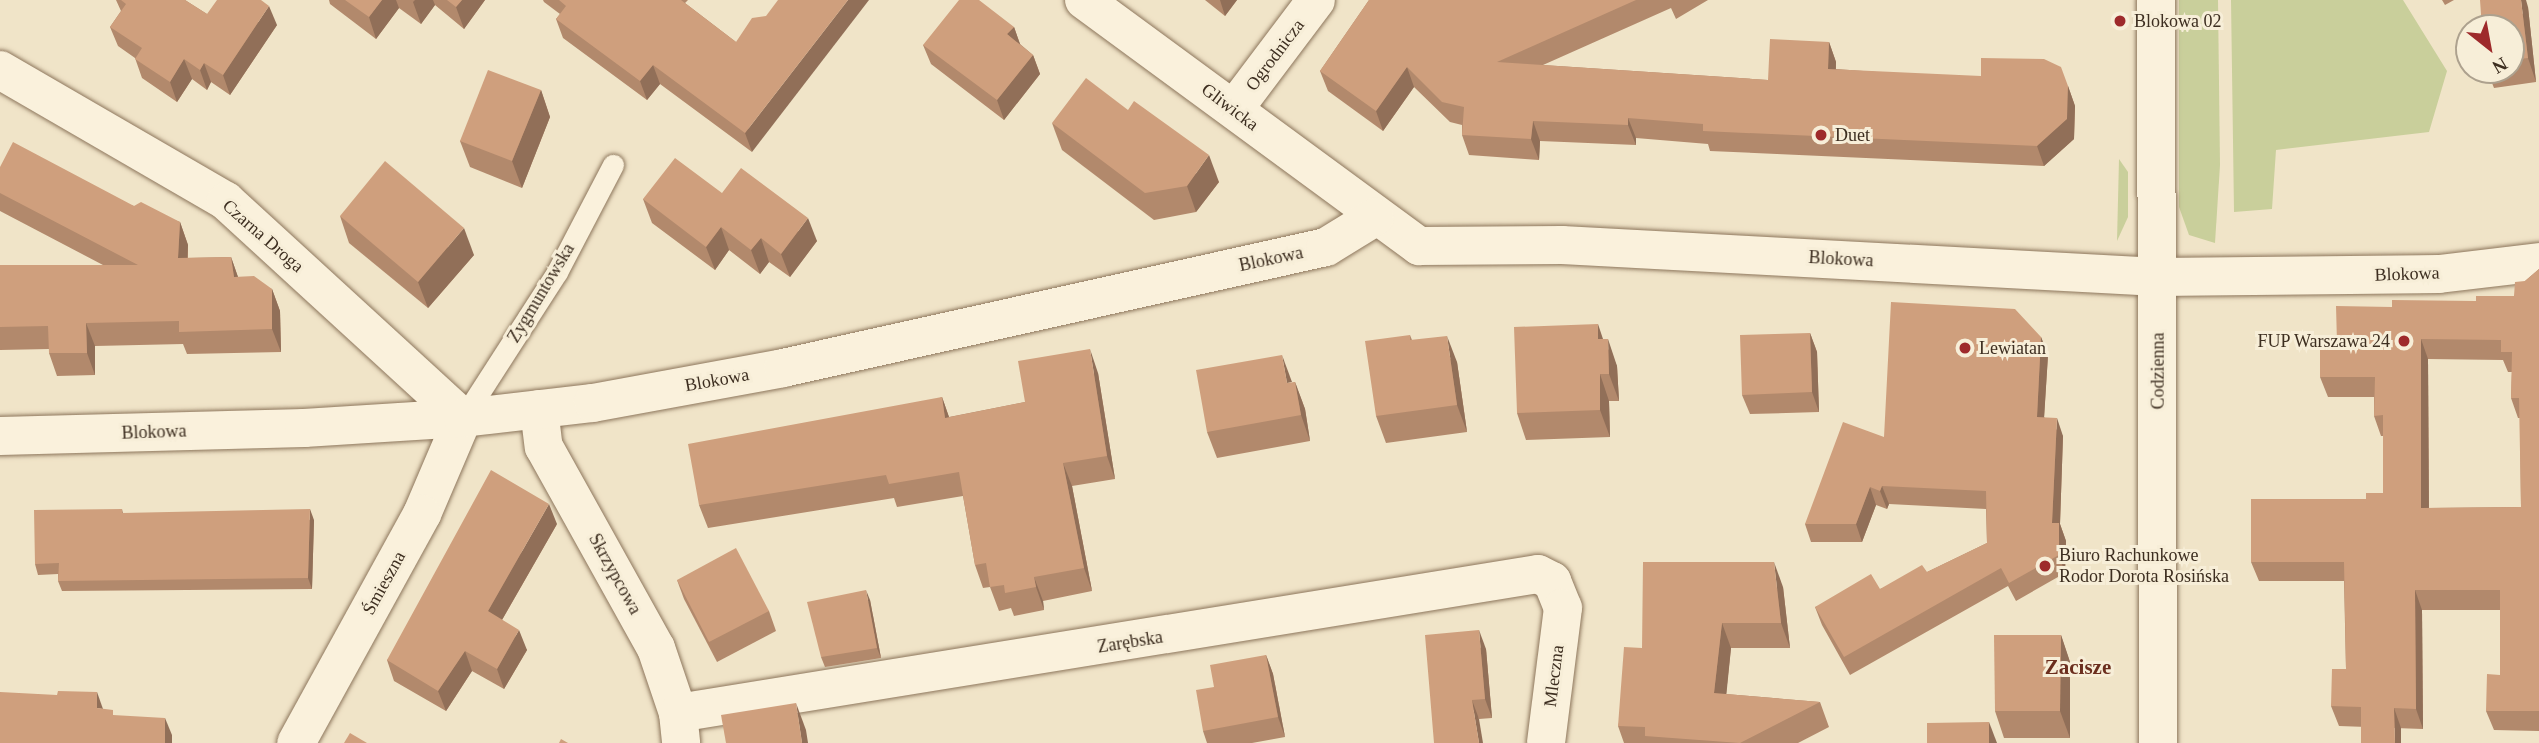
<!DOCTYPE html>
<meta charset="utf-8">
<style>
body{margin:0}
#map{position:relative;width:2539px;height:743px;overflow:hidden;background:#f0e4c8;font-family:Georgia,serif}
div>[style]{position:absolute}
.green>*{inset:0;background:#c9cf9b}
.roads{filter:drop-shadow(0 0 2px #8d765c) drop-shadow(0 0 2px #8d765c)}
.service>*{height:21px;margin:-10.5px;padding:0 10.5px;transform-origin:10.5px;border-radius:10.5px;background:#faf1dc}
.minor>*{height:38px;margin:-19px;padding:0 19px;transform-origin:19px;border-radius:19px;background:#faf1dc}
.wall>*{inset:0;background:#b2896c}
.shaded-wall>*{inset:0;background:#916f58}
.building>*{inset:0;background:#cf9f7d}
.dots>*{width:19px;height:19px;translate:-50% -50%;box-sizing:border-box;border:4px solid #f7eed8;border-radius:50%}
span{translate:-50% -50%;white-space:nowrap;text-align:center;line-height:1.15;-webkit-text-stroke:6px #f7eed8;paint-order:stroke}
.poi-label{font-size:18px;color:#3d2e20}
.left{translate:0 -50%;text-align:left}
.right{translate:-100% -50%;text-align:right}
.street-label{font-size:18px;color:#3d2e20}
.quarter-label{font-size:21px;color:#6b2e1e;font-weight:700}
.north{position:absolute;left:2455px;top:14px;width:70px;height:70px;box-sizing:border-box;background:#f7eed8;border:2px solid #ada18e;border-radius:50%;rotate:149deg;font-size:19px;font-weight:700;line-height:28px;text-align:center;color:#3d2e20}
.north::after{content:'';display:block;margin:auto;width:24px;height:32px;background:#9e2a2b;clip-path:polygon(50% 0,100% 100%,50% 72%,0 100%)}
</style>
<div id="map">
<div class="green">
<div style="clip-path:polygon(2179px 0,2218px 0,2220px 165px,2215px 243px,2189px 235px,2179px 207px)"></div>
<div style="clip-path:polygon(2231px 0,2403px 0,2447px 71px,2429px 132px,2276px 150px,2272px 209px,2234px 212px)"></div>
<div style="clip-path:polygon(2119px 159px,2128px 172px,2128px 217px,2117px 241px)"></div>
</div>
<div class="roads">
<div class="service">
<div style="left:463px;top:418px;width:174px;rotate:-57.2deg"></div>
<div style="left:557px;top:272px;width:121px;rotate:-62.4deg"></div>
</div>
<div class="minor">
<div style="left:1084px;top:0;width:416px;rotate:36.3deg"></div>
<div style="left:1419px;top:246px;width:143px;rotate:-0.4deg"></div>
<div style="left:1562px;top:245px;width:597px;rotate:3.07deg"></div>
<div style="left:2158px;top:277px;width:281px;rotate:-0.6deg"></div>
<div style="left:2439px;top:274px;width:101px;rotate:-6.8deg"></div>
<div style="left:2156px;top:0;width:743px;rotate:89.85deg"></div>
<div style="left:0;top:70px;width:261px;rotate:30.1deg"></div>
<div style="left:226px;top:201px;width:321px;rotate:42.5deg"></div>
<div style="left:463px;top:418px;width:104px;rotate:113.1deg"></div>
<div style="left:422px;top:514px;width:261px;rotate:118.8deg"></div>
<div style="left:1234px;top:109px;width:136px;rotate:-53deg"></div>
<div style="left:539px;top:409px;width:38px;rotate:83deg"></div>
<div style="left:544px;top:447px;width:230px;rotate:60.9deg"></div>
<div style="left:656px;top:648px;width:69px;rotate:71.3deg"></div>
<div style="left:678px;top:713px;width:30px;rotate:84deg"></div>
<div style="left:0;top:436px;width:304px;rotate:-1.5deg"></div>
<div style="left:304px;top:428px;width:159px;rotate:-3.6deg"></div>
<div style="left:463px;top:418px;width:131px;rotate:-6.6deg"></div>
<div style="left:593px;top:403px;width:193px;rotate:-10.4deg"></div>
<div style="left:783px;top:368px;width:556px;rotate:-12.56deg"></div>
<div style="left:1326px;top:247px;width:57px;rotate:-31.5deg"></div>
<div style="left:678px;top:713px;width:871px;rotate:-9.18deg"></div>
<div style="left:1538px;top:574px;width:16px;rotate:27deg"></div>
<div style="left:1552px;top:581px;width:29px;rotate:68deg"></div>
<div style="left:1563px;top:608px;width:136px;rotate:97.2deg"></div>
</div>
</div>
<div class="wall">
<div style="clip-path:polygon(116px 0,185px 0,207px 14px,277px 25px,230px 95px,211px 82px,207px 90px,192px 79px,177px 102px,142px 78px,135px 58px,118px 46px,110px 27px,121px 11px)"></div>
<div style="clip-path:polygon(329px 0,485px 0,464px 29px,435px 5px,421px 24px,399px 8px,376px 39px,330px 4px)"></div>
<div style="clip-path:polygon(543px 0,688px 0,685px 3px,736px 42px,752px 152px,660px 84px,647px 100px,563px 38px,556px 19px,560px 14px,544px 2px)"></div>
<div style="clip-path:polygon(1205px 0,1237px 0,1225px 16px)"></div>
<div style="clip-path:polygon(1369px 0,1708px 0,1676px 19px,1671px 8px,1543px 65px,1768px 80px,1829px 42px,1836px 62px,1836px 69px,2068px 86px,2075px 106px,2074px 139px,2044px 166px,1710px 151px,1708px 144px,1636px 138px,1636px 145px,1540px 141px,1539px 160px,1469px 155px,1462px 135px,1462px 125px,1450px 122px,1414px 87px,1383px 131px,1328px 91px,1320px 71px)"></div>
<div style="clip-path:polygon(2442px 0,2454px 0,2445px 5px)"></div>
<div style="clip-path:polygon(2528px 7px,2536px 82px,2494px 88px,2487px 70px,2511px 70px,2511px 28px)"></div>
<div style="clip-path:polygon(1014px 27px,1020px 44px,1033px 55px,1040px 74px,1004px 120px,931px 64px,923px 45px)"></div>
<div style="clip-path:polygon(541px 90px,550px 117px,522px 188px,470px 167px,460px 141px)"></div>
<div style="clip-path:polygon(1052px 123px,1219px 182px,1196px 212px,1154px 220px,1062px 150px)"></div>
<div style="clip-path:polygon(0 167px,134px 206px,180px 222px,188px 245px,188px 258px,231px 257px,238px 277px,272px 289px,280px 311px,281px 352px,187px 354px,183px 344px,95px 346px,95px 375px,57px 376px,49px 353px,49px 349px,0 350px,0 265px,103px 265px,0 211px)"></div>
<div style="clip-path:polygon(722px 193px,817px 241px,790px 277px,769px 262px,760px 274px,729px 250px,715px 270px,652px 223px,643px 199px)"></div>
<div style="clip-path:polygon(340px 216px,474px 255px,428px 308px,349px 243px)"></div>
<div style="clip-path:polygon(evenodd,2539px 269px,2539px 731px,2494px 730px,2486px 711px,2500px 675px,2500px 610px,2422px 610px,2423px 729px,2339px 726px,2331px 706px,2346px 669px,2344px 581px,2259px 581px,2251px 562px,2366px 499px,2383px 493px,2383px 436px,2381px 436px,2374px 416px,2374px 397px,2328px 397px,2320px 377px,2337px 343px,2392px 307px,2476px 301px,2514px 296px,2525px 281px,2539px 269px,2428px 359px,2503px 360px,2508px 372px,2512px 372px,2511px 398px,2518px 418px,2520px 418px,2521px 507px,2429px 508px,2428px 359px)"></div>
<div style="clip-path:polygon(1810px 333px,1817px 352px,1819px 412px,1750px 414px,1742px 395px)"></div>
<div style="clip-path:polygon(1410px 335px,1412px 340px,1457px 362px,1467px 432px,1386px 443px,1376px 416px)"></div>
<div style="clip-path:polygon(2041px 337px,2048px 355px,2044px 417px,2063px 436px,2060px 524px,2066px 541px,2065px 573px,2016px 601px,2008px 586px,1850px 675px,1822px 625px,1815px 607px,1880px 589px,1927px 572px,1987px 543px,1986px 509px,1889px 504px,1887px 509px,1876px 505px,1862px 542px,1811px 542px,1805px 524px,1884px 437px)"></div>
<div style="clip-path:polygon(1603px 339px,1617px 366px,1619px 401px,1609px 401px,1610px 437px,1526px 440px,1517px 413px)"></div>
<div style="clip-path:polygon(1098px 373px,1115px 479px,1072px 486px,1092px 591px,1043px 601px,1044px 610px,1014px 616px,1011px 608px,999px 611px,990px 587px,983px 588px,975px 565px,963px 496px,897px 507px,894px 498px,708px 528px,699px 505px,942px 397px,949px 417px,1025px 402px)"></div>
<div style="clip-path:polygon(1295px 382px,1305px 409px,1310px 441px,1217px 458px,1207px 432px,1292px 383px)"></div>
<div style="clip-path:polygon(122px 509px,123px 513px,314px 520px,312px 589px,62px 591px,58px 581px,58px 574px,38px 575px,35px 564px)"></div>
<div style="clip-path:polygon(557px 524px,502px 620px,527px 650px,504px 689px,472px 671px,446px 711px,394px 681px,387px 660px)"></div>
<div style="clip-path:polygon(677px 580px,769px 611px,776px 631px,717px 662px,684px 599px)"></div>
<div style="clip-path:polygon(1783px 587px,1790px 648px,1731px 648px,1726px 694px,1820px 702px,1829px 727px,1798px 743px,1624px 743px,1618px 726px,1642px 648px)"></div>
<div style="clip-path:polygon(870px 600px,881px 658px,825px 667px,821px 657px)"></div>
<div style="clip-path:polygon(1425px 635px,1486px 649px,1492px 718px,1479px 719px)"></div>
<div style="clip-path:polygon(2061px 635px,2070px 662px,2070px 738px,2004px 738px,1995px 711px)"></div>
<div style="clip-path:polygon(1266px 655px,1273px 674px,1285px 737px,1252px 743px,1207px 743px,1203px 731px,1214px 687px)"></div>
</div>
<div class="shaded-wall">
<div style="clip-path:polygon(382px 0,396px 0,399px 8px,376px 39px,369px 17px)"></div>
<div style="clip-path:polygon(415px 0,433px 0,435px 5px,421px 24px,413px 2px)"></div>
<div style="clip-path:polygon(462px 0,485px 0,464px 29px,456px 7px)"></div>
<div style="clip-path:polygon(848px 0,869px 0,752px 152px,745px 133px)"></div>
<div style="clip-path:polygon(1220px 0,1237px 0,1225px 16px)"></div>
<div style="clip-path:polygon(2521px 0,2526px 0,2528px 7px,2536px 82px,2528px 58px)"></div>
<div style="clip-path:polygon(269px 6px,277px 25px,230px 95px,223px 75px)"></div>
<div style="clip-path:polygon(1014px 27px,1021px 47px,1007px 34px)"></div>
<div style="clip-path:polygon(1829px 42px,1836px 62px,1835px 89px,1828px 69px)"></div>
<div style="clip-path:polygon(1033px 55px,1040px 74px,1004px 120px,997px 100px)"></div>
<div style="clip-path:polygon(184px 59px,192px 79px,177px 102px,170px 82px)"></div>
<div style="clip-path:polygon(204px 63px,211px 82px,207px 90px,200px 70px)"></div>
<div style="clip-path:polygon(653px 65px,660px 84px,647px 100px,640px 81px)"></div>
<div style="clip-path:polygon(1407px 67px,1414px 87px,1383px 131px,1376px 111px)"></div>
<div style="clip-path:polygon(2068px 86px,2075px 106px,2074px 139px,2044px 166px,2037px 146px)"></div>
<div style="clip-path:polygon(541px 90px,550px 117px,522px 188px,512px 161px)"></div>
<div style="clip-path:polygon(1628px 118px,1636px 138px,1636px 145px,1628px 125px)"></div>
<div style="clip-path:polygon(1533px 121px,1540px 141px,1539px 160px,1531px 139px)"></div>
<div style="clip-path:polygon(1209px 155px,1219px 182px,1196px 212px,1187px 186px)"></div>
<div style="clip-path:polygon(808px 218px,817px 241px,790px 277px,781px 254px)"></div>
<div style="clip-path:polygon(180px 222px,188px 245px,186px 281px,178px 258px)"></div>
<div style="clip-path:polygon(721px 227px,729px 250px,715px 270px,706px 247px)"></div>
<div style="clip-path:polygon(464px 228px,474px 255px,428px 308px,418px 282px)"></div>
<div style="clip-path:polygon(761px 238px,769px 262px,760px 274px,751px 250px)"></div>
<div style="clip-path:polygon(231px 257px,239px 280px,234px 277px)"></div>
<div style="clip-path:polygon(272px 289px,280px 311px,281px 352px,272px 329px)"></div>
<div style="clip-path:polygon(86px 323px,95px 346px,95px 375px,87px 353px)"></div>
<div style="clip-path:polygon(1598px 324px,1607px 351px,1598px 339px)"></div>
<div style="clip-path:polygon(1810px 333px,1817px 352px,1819px 412px,1812px 392px)"></div>
<div style="clip-path:polygon(1447px 336px,1457px 362px,1467px 432px,1457px 405px)"></div>
<div style="clip-path:polygon(2041px 337px,2048px 355px,2043px 435px,2037px 417px)"></div>
<div style="clip-path:polygon(1608px 339px,1617px 366px,1619px 401px,1609px 374px)"></div>
<div style="clip-path:polygon(2421px 339px,2428px 359px,2429px 527px,2421px 508px)"></div>
<div style="clip-path:polygon(1090px 349px,1098px 373px,1115px 479px,1107px 456px)"></div>
<div style="clip-path:polygon(1282px 355px,1292px 382px,1287px 383px)"></div>
<div style="clip-path:polygon(1600px 374px,1609px 401px,1610px 437px,1600px 410px)"></div>
<div style="clip-path:polygon(1295px 382px,1305px 409px,1310px 441px,1301px 415px)"></div>
<div style="clip-path:polygon(942px 397px,950px 420px,945px 418px)"></div>
<div style="clip-path:polygon(2057px 418px,2063px 436px,2060px 524px,2066px 541px,2065px 573px,2059px 555px,2052px 523px)"></div>
<div style="clip-path:polygon(1063px 463px,1072px 486px,1092px 591px,1084px 568px)"></div>
<div style="clip-path:polygon(1882px 486px,1889px 504px,1887px 509px,1880px 491px)"></div>
<div style="clip-path:polygon(1870px 487px,1876px 505px,1862px 542px,1856px 524px)"></div>
<div style="clip-path:polygon(549px 504px,557px 524px,495px 632px,488px 611px)"></div>
<div style="clip-path:polygon(310px 509px,314px 520px,312px 589px,308px 578px)"></div>
<div style="clip-path:polygon(1774px 562px,1783px 587px,1790px 648px,1781px 623px)"></div>
<div style="clip-path:polygon(1034px 577px,1043px 601px,1044px 610px,1036px 587px)"></div>
<div style="clip-path:polygon(866px 590px,870px 600px,881px 658px,877px 648px)"></div>
<div style="clip-path:polygon(2415px 590px,2422px 610px,2423px 729px,2416px 709px)"></div>
<div style="clip-path:polygon(1722px 623px,1731px 648px,1724px 718px,1714px 693px)"></div>
<div style="clip-path:polygon(519px 630px,527px 650px,504px 689px,497px 669px)"></div>
<div style="clip-path:polygon(1479px 630px,1486px 649px,1492px 718px,1485px 699px)"></div>
<div style="clip-path:polygon(2061px 635px,2070px 662px,2070px 738px,2060px 711px)"></div>
<div style="clip-path:polygon(465px 651px,472px 671px,446px 711px,438px 691px)"></div>
<div style="clip-path:polygon(1266px 655px,1273px 674px,1285px 737px,1278px 717px)"></div>
<div style="clip-path:polygon(97px 692px,103px 709px,97px 708px)"></div>
<div style="clip-path:polygon(1472px 700px,1479px 719px,1483px 743px,1479px 743px)"></div>
<div style="clip-path:polygon(796px 703px,806px 730px,808px 743px,802px 743px)"></div>
<div style="clip-path:polygon(2394px 708px,2401px 728px,2401px 743px,2395px 743px)"></div>
<div style="clip-path:polygon(165px 718px,172px 735px,172px 743px,165px 743px)"></div>
<div style="clip-path:polygon(1989px 722px,1997px 743px,1989px 743px)"></div>
</div>
<div class="building">
<div style="clip-path:polygon(121px 0,185px 0,207px 14px,217px 0,261px 0,269px 6px,223px 75px,204px 63px,200px 70px,184px 59px,170px 82px,135px 59px,142px 48px,110px 27px,126px 4px)"></div>
<div style="clip-path:polygon(345px 0,382px 0,369px 17px)"></div>
<div style="clip-path:polygon(447px 0,462px 0,456px 7px)"></div>
<div style="clip-path:polygon(559px 0,681px 0,736px 42px,752px 18px,766px 16px,778px 0,848px 0,745px 133px,653px 65px,640px 81px,556px 19px,566px 6px)"></div>
<div style="clip-path:polygon(959px 0,979px 0,1014px 27px,1007px 34px,1033px 55px,997px 100px,923px 45px)"></div>
<div style="clip-path:polygon(1369px 0,1636px 0,1497px 62px,1768px 80px,1770px 39px,1829px 42px,1828px 69px,1981px 76px,1981px 58px,2044px 59px,2061px 67px,2068px 86px,2067px 119px,2037px 146px,1703px 131px,1703px 124px,1628px 118px,1628px 125px,1533px 121px,1531px 139px,1462px 135px,1464px 107px,1442px 102px,1407px 67px,1376px 111px,1320px 71px)"></div>
<div style="clip-path:polygon(2480px 0,2521px 0,2528px 58px,2511px 60px,2511px 28px,2482px 28px)"></div>
<div style="clip-path:polygon(488px 70px,541px 90px,512px 161px,460px 141px)"></div>
<div style="clip-path:polygon(1086px 78px,1128px 110px,1134px 101px,1209px 155px,1187px 186px,1145px 193px,1052px 123px)"></div>
<div style="clip-path:polygon(13px 142px,134px 206px,141px 202px,180px 222px,178px 258px,231px 257px,234px 277px,254px 276px,272px 289px,272px 329px,179px 332px,179px 321px,86px 323px,87px 353px,49px 353px,48px 326px,0 327px,0 265px,138px 265px,0 193px,0 167px)"></div>
<div style="clip-path:polygon(675px 158px,722px 193px,741px 168px,808px 218px,781px 254px,761px 238px,751px 250px,721px 227px,706px 247px,643px 199px)"></div>
<div style="clip-path:polygon(385px 161px,464px 228px,418px 282px,340px 216px)"></div>
<div style="clip-path:polygon(evenodd,2539px 269px,2539px 711px,2486px 711px,2487px 674px,2500px 675px,2500px 590px,2415px 590px,2416px 709px,2394px 708px,2395px 743px,2361px 743px,2361px 707px,2331px 706px,2332px 669px,2346px 669px,2344px 562px,2251px 562px,2251px 499px,2366px 499px,2366px 493px,2383px 493px,2383px 415px,2374px 416px,2375px 377px,2320px 377px,2320px 343px,2337px 343px,2336px 306px,2392px 307px,2392px 300px,2476px 301px,2476px 296px,2514px 296px,2515px 282px,2525px 281px,2539px 269px,2421px 339px,2501px 340px,2501px 352px,2512px 352px,2511px 398px,2519px 398px,2521px 507px,2421px 508px,2421px 339px)"></div>
<div style="clip-path:polygon(1891px 302px,2015px 309px,2041px 337px,2037px 417px,2057px 418px,2052px 523px,2059px 523px,2059px 555px,2009px 583px,2001px 568px,1844px 657px,1815px 607px,1871px 574px,1880px 589px,1922px 565px,1927px 572px,1987px 543px,1986px 491px,1882px 486px,1880px 491px,1870px 487px,1856px 524px,1805px 524px,1843px 422px,1884px 437px)"></div>
<div style="clip-path:polygon(1598px 324px,1598px 339px,1608px 339px,1609px 374px,1600px 374px,1600px 410px,1517px 413px,1514px 327px)"></div>
<div style="clip-path:polygon(1810px 333px,1812px 392px,1742px 395px,1740px 335px)"></div>
<div style="clip-path:polygon(1410px 335px,1410px 340px,1447px 336px,1457px 405px,1376px 416px,1365px 341px)"></div>
<div style="clip-path:polygon(1090px 349px,1107px 456px,1063px 463px,1084px 568px,1034px 577px,1036px 587px,1005px 593px,1004px 585px,990px 587px,986px 563px,975px 565px,959px 472px,889px 484px,886px 475px,699px 505px,688px 444px,942px 397px,945px 418px,1025px 402px,1018px 361px)"></div>
<div style="clip-path:polygon(1282px 355px,1287px 383px,1295px 382px,1301px 415px,1207px 432px,1196px 370px)"></div>
<div style="clip-path:polygon(491px 470px,549px 504px,488px 611px,519px 630px,497px 669px,465px 651px,438px 691px,387px 660px)"></div>
<div style="clip-path:polygon(122px 509px,122px 513px,310px 509px,308px 578px,58px 581px,59px 563px,35px 564px,34px 510px)"></div>
<div style="clip-path:polygon(736px 548px,769px 611px,709px 642px,677px 580px)"></div>
<div style="clip-path:polygon(1643px 562px,1774px 562px,1781px 623px,1722px 623px,1714px 693px,1820px 702px,1740px 743px,1645px 736px,1645px 727px,1618px 726px,1624px 647px,1642px 648px)"></div>
<div style="clip-path:polygon(866px 590px,877px 648px,821px 657px,807px 602px)"></div>
<div style="clip-path:polygon(1479px 630px,1485px 699px,1472px 700px,1479px 743px,1434px 743px,1425px 635px)"></div>
<div style="clip-path:polygon(1994px 635px,2061px 635px,2060px 711px,1995px 711px)"></div>
<div style="clip-path:polygon(1266px 655px,1278px 717px,1203px 731px,1196px 690px,1214px 687px,1210px 665px)"></div>
<div style="clip-path:polygon(58px 691px,97px 692px,97px 708px,113px 710px,113px 715px,165px 718px,165px 743px,0 743px,0 692px,57px 695px)"></div>
<div style="clip-path:polygon(796px 703px,802px 743px,726px 743px,721px 715px)"></div>
<div style="clip-path:polygon(1989px 722px,1989px 743px,1927px 743px,1927px 723px)"></div>
<div style="clip-path:polygon(350px 733px,367px 743px,344px 743px)"></div>
<div style="clip-path:polygon(561px 739px,568px 743px,559px 743px)"></div>
</div>
<div class="dots">
<div style="left:2120px;top:21px;background:#9e2a2b"></div>
<div style="left:1821px;top:135px;background:#9e2a2b"></div>
<div style="left:2404px;top:341px;background:#9e2a2b"></div>
<div style="left:1965px;top:348px;background:#9e2a2b"></div>
<div style="left:2045px;top:566px;background:#9e2a2b"></div>
</div>
<div class="poi-label">
<span class="left" style="left:2134px;top:21px">Blokowa 02</span>
<span class="left" style="left:1835px;top:135px">Duet</span>
<span class="right" style="left:2390px;top:341px">FUP Warszawa 24</span>
<span class="left" style="left:1979px;top:348px">Lewiatan</span>
<span class="left" style="left:2059px;top:566px">Biuro Rachunkowe<br>Rodor Dorota Rosińska</span>
</div>
<div class="street-label">
<span style="left:1275px;top:55px;rotate:-53deg">Ogrodnicza</span>
<span style="left:1230px;top:107px;rotate:37deg">Gliwicka</span>
<span style="left:263px;top:236px;rotate:41deg">Czarna Droga</span>
<span style="left:1271px;top:259px;rotate:-12deg">Blokowa</span>
<span style="left:1841px;top:259px;rotate:3deg">Blokowa</span>
<span style="left:2407px;top:274px;rotate:-2deg">Blokowa</span>
<span style="left:541px;top:293px;rotate:-59deg">Zygmuntowska</span>
<span style="left:2158px;top:371px;rotate:-90deg">Codzienna</span>
<span style="left:717px;top:380px;rotate:-10deg">Blokowa</span>
<span style="left:154px;top:432px;rotate:-2deg">Blokowa</span>
<span style="left:615px;top:574px;rotate:61deg">Skrzypcowa</span>
<span style="left:384px;top:583px;rotate:-61deg">Śmieszna</span>
<span style="left:1130px;top:642px;rotate:-9deg">Zarębska</span>
<span style="left:1554px;top:676px;rotate:-83deg">Mleczna</span>
</div>
<div class="quarter-label">
<span style="left:2078px;top:667px">Zacisze</span>
</div>
<div class="north">N</div>
</div>
